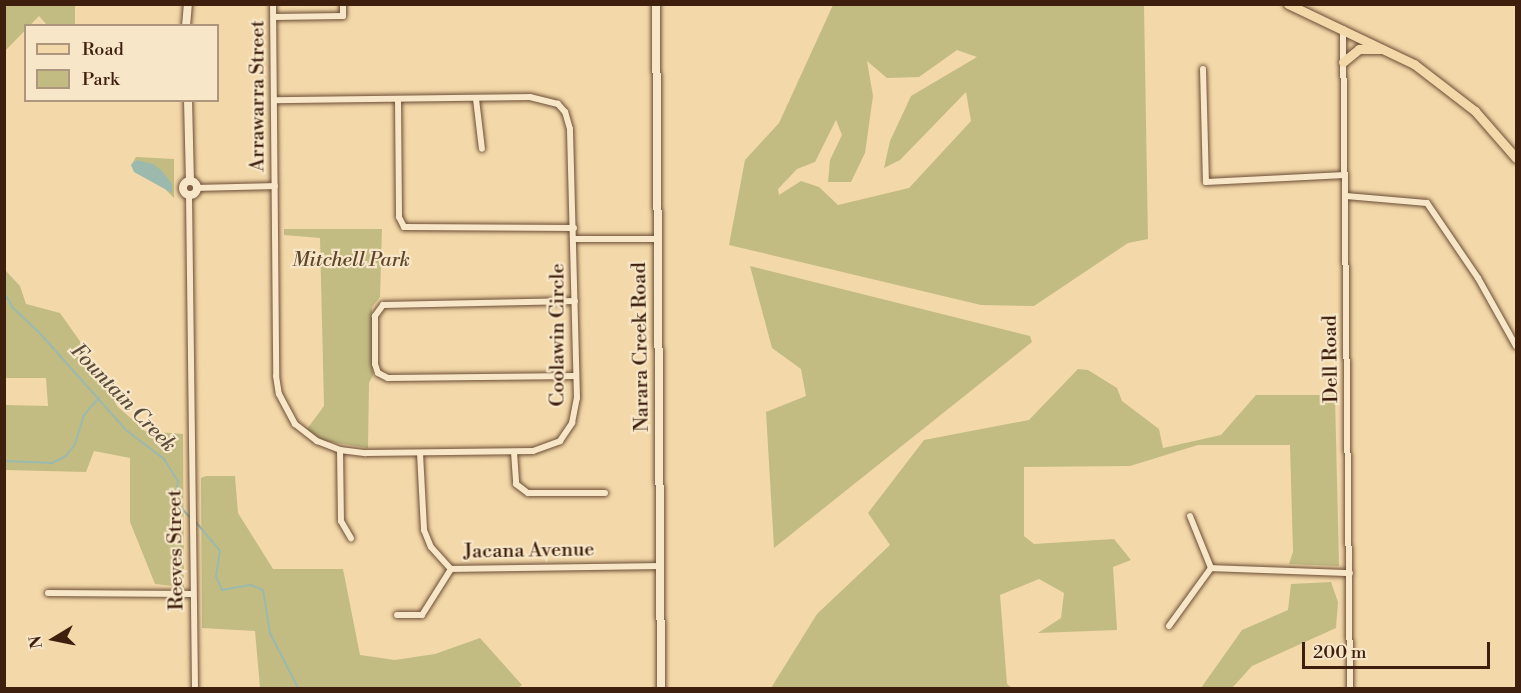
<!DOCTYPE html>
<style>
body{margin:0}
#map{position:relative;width:1521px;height:693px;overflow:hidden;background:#f3d8a9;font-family:"Libre Bodoni",serif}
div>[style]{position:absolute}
.green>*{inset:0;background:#c2bc83}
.water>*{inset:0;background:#9bb9ad}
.stream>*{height:2px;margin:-1px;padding:0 1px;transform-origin:1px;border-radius:1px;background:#9bb9ad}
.roads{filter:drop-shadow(0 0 2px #6b4d35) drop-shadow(0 0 2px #6b4d35)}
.minor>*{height:6px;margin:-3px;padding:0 3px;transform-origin:3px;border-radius:3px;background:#f7e6c7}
.tertiary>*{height:8px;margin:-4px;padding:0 4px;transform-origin:4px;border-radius:4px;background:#f7e6c7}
.tertiary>.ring{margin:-4px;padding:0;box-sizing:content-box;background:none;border:8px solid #f7e6c7;border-radius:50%}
.primary>*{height:9px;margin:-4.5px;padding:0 4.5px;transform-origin:4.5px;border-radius:4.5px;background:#f3d8a9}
span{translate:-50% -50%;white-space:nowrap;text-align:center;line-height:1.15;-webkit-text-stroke:4.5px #f7e6c7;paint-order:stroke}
.street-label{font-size:20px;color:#3e1f0e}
.park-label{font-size:20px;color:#5f462b;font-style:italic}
.water-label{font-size:21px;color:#5a4d3e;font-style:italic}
.frame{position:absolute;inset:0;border:6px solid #3e1f0e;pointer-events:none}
.legend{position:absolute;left:24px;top:24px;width:195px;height:78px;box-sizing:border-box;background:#f7e6c7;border:2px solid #ad967d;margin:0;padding:8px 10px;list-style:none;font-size:18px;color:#3e1f0e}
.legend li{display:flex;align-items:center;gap:12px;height:30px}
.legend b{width:30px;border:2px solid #ad967d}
.north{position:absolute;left:24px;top:609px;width:60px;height:60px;-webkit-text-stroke:4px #f7e6c7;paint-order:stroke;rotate:260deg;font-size:16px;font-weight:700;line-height:24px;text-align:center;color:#3e1f0e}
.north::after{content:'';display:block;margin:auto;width:21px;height:27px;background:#3e1f0e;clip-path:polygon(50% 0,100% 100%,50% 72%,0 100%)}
.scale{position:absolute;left:1302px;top:642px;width:188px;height:27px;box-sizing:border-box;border:3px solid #3e1f0e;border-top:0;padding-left:8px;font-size:18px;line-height:21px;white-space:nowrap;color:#3e1f0e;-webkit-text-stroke:4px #f7e6c7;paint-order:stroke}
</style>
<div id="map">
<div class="green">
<div style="clip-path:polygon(5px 4px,75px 5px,75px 25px,47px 25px,39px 16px,5px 51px)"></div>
<div style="clip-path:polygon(evenodd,833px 5px,1144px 5px,1148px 239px,1128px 243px,1034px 306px,981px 305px,729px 245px,745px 160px,779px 123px,833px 5px,957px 50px,977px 57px,911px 96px,890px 141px,884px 168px,900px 160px,966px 92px,971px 121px,909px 188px,838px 205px,819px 187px,801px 181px,779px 195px,778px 189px,797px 169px,815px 162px,836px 120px,842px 135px,830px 160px,828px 182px,851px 182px,865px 153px,873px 96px,867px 61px,887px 78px,919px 77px,957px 50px)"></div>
<div style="clip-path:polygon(136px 157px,174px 159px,174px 198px,136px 160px,131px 165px)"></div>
<div style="clip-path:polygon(284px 229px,382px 229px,380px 297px,372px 307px,373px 375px,369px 383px,368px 448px,319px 440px,307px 429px,324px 406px,320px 238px,284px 235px)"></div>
<div style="clip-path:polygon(750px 266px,1030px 336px,1032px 342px,774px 548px,766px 412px,806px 396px,801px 369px,772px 348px)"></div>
<div style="clip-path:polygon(5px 270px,20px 286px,26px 304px,60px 313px,101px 371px,117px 406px,145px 431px,183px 434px,184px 587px,155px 584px,130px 522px,130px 458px,94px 451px,86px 472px,5px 470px,5px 405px,48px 406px,46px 378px,5px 378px)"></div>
<div style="clip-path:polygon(1078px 369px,1088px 370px,1117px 388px,1122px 401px,1159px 429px,1163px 448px,1221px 435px,1256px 395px,1335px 395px,1339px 566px,1289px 564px,1293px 552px,1290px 445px,1198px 445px,1130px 466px,1024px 467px,1024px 536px,1034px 544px,1114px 539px,1131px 560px,1113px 567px,1117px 630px,1038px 633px,1061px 618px,1064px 593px,1039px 579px,1000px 595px,1007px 684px,1012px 688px,771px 688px,817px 614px,890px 545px,868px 513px,924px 440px,1029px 420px)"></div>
<div style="clip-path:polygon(206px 476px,235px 476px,238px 513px,273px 569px,343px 569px,360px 655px,395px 660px,435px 654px,480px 638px,522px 685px,518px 688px,260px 688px,255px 631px,202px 628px,201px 478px)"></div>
<div style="clip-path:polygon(1331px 582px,1338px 602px,1336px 628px,1252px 666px,1232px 688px,1201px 688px,1242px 630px,1288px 610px,1291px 584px)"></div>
</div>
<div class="water">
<div style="clip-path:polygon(136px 160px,153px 164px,162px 171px,172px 184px,172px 193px,134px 172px,131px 165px)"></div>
</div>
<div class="stream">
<div style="left:4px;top:293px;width:17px;rotate:59deg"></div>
<div style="left:13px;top:308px;width:33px;rotate:43deg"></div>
<div style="left:37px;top:330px;width:134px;rotate:48.3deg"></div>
<div style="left:126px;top:430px;width:48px;rotate:37.3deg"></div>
<div style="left:164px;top:459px;width:26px;rotate:58deg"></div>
<div style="left:178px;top:481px;width:19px;rotate:99deg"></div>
<div style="left:175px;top:500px;width:23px;rotate:50deg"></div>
<div style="left:4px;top:461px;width:48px;rotate:2.4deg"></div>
<div style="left:52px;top:463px;width:16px;rotate:-27deg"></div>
<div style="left:66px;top:456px;width:15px;rotate:-53deg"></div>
<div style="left:75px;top:444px;width:30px;rotate:-73deg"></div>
<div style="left:84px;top:415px;width:23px;rotate:-49deg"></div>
<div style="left:195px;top:521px;width:39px;rotate:50deg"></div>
<div style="left:220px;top:551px;width:25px;rotate:99deg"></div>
<div style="left:216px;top:576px;width:15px;rotate:67deg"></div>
<div style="left:222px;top:590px;width:29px;rotate:-10deg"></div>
<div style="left:251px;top:585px;width:13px;rotate:23deg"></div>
<div style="left:263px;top:590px;width:44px;rotate:80.8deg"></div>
<div style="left:270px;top:633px;width:62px;rotate:63deg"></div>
</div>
<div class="roads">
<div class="minor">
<div style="left:273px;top:4px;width:372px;rotate:89.5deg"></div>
<div style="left:276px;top:376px;width:18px;rotate:81deg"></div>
<div style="left:279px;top:394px;width:34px;rotate:62deg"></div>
<div style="left:295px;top:424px;width:28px;rotate:38deg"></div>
<div style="left:317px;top:441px;width:25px;rotate:21deg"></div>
<div style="left:340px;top:450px;width:26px;rotate:7deg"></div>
<div style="left:366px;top:453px;width:167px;rotate:-0.7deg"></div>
<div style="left:533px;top:451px;width:29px;rotate:-20deg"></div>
<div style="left:560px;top:441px;width:22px;rotate:-56deg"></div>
<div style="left:572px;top:423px;width:25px;rotate:-79deg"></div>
<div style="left:577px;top:398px;width:269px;rotate:-91.5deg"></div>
<div style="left:570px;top:129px;width:18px;rotate:-106deg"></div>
<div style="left:565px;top:112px;width:11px;rotate:-131deg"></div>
<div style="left:558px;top:104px;width:29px;rotate:-166deg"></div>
<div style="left:530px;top:97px;width:256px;rotate:179.3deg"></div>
<div style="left:274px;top:17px;width:69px;rotate:-0.8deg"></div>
<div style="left:343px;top:16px;width:12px;rotate:-90deg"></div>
<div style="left:1343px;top:29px;width:659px;rotate:89.39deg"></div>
<div style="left:1203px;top:69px;width:113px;rotate:88.5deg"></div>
<div style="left:1206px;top:182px;width:139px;rotate:-2.9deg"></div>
<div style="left:398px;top:99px;width:118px;rotate:89.5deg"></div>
<div style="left:399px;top:217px;width:11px;rotate:63deg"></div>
<div style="left:404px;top:227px;width:170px;rotate:0.3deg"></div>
<div style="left:476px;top:99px;width:50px;rotate:83.2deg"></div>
<div style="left:197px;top:188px;width:78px;rotate:-1.5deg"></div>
<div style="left:189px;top:195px;width:493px;rotate:89.3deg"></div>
<div style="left:1346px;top:196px;width:81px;rotate:4.9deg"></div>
<div style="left:1427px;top:203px;width:91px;rotate:55.8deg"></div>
<div style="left:1478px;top:278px;width:78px;rotate:60.8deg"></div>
<div style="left:574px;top:239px;width:82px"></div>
<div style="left:575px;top:301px;width:192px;rotate:178.8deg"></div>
<div style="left:383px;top:305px;width:14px;rotate:126deg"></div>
<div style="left:375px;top:316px;width:48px;rotate:90deg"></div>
<div style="left:375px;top:364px;width:9px;rotate:72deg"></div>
<div style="left:378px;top:373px;width:11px;rotate:27deg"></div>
<div style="left:388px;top:378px;width:188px;rotate:-0.6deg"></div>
<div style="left:340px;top:450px;width:71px;rotate:89.2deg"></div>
<div style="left:341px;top:521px;width:20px;rotate:60deg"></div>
<div style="left:514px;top:452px;width:32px;rotate:86deg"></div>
<div style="left:516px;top:484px;width:15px;rotate:37deg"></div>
<div style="left:528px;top:493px;width:77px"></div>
<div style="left:420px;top:453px;width:77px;rotate:87deg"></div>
<div style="left:424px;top:530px;width:18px;rotate:68deg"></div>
<div style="left:431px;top:547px;width:30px;rotate:48deg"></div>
<div style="left:451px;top:569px;width:209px;rotate:-0.8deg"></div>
<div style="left:1190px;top:516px;width:56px;rotate:68deg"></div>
<div style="left:48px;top:593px;width:145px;rotate:0.4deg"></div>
<div style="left:397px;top:615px;width:25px"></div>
<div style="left:422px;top:615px;width:54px;rotate:-57.8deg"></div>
<div style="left:1169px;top:626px;width:72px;rotate:-54.1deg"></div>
<div style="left:1211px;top:568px;width:139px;rotate:2.1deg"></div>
</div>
<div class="tertiary">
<div style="left:656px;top:4px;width:684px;rotate:89.58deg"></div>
<div style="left:186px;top:26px;width:22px;rotate:-85deg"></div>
<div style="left:188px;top:100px;width:81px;rotate:88.6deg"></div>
<div class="ring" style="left:183px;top:181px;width:6px;height:6px"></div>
</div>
<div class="primary">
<div style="left:1288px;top:4px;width:140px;rotate:25.5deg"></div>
<div style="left:1414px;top:64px;width:77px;rotate:37.6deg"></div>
<div style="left:1475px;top:111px;width:62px;rotate:48.9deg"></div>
<div style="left:1343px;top:62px;width:21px;rotate:-39deg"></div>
<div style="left:1359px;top:49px;width:22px"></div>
</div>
</div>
<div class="street-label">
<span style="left:258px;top:96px;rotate:-90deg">Arrawarra Street</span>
<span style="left:558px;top:335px;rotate:-90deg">Coolawin Circle</span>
<span style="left:641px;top:347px;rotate:-91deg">Narara Creek Road</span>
<span style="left:1331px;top:359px;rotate:-91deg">Dell Road</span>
<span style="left:176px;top:550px;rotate:-91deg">Reeves Street</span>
<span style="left:529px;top:551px;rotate:-1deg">Jacana Avenue</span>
</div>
<div class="park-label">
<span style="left:351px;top:260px">Mitchell Park</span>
</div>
<div class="water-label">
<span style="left:123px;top:398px;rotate:46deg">Fountain Creek</span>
</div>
<div class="frame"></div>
<ul class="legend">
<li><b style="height:8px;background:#f3d8a9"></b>Road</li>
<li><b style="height:16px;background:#c2bc83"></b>Park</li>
</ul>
<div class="north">N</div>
<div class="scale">200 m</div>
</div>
